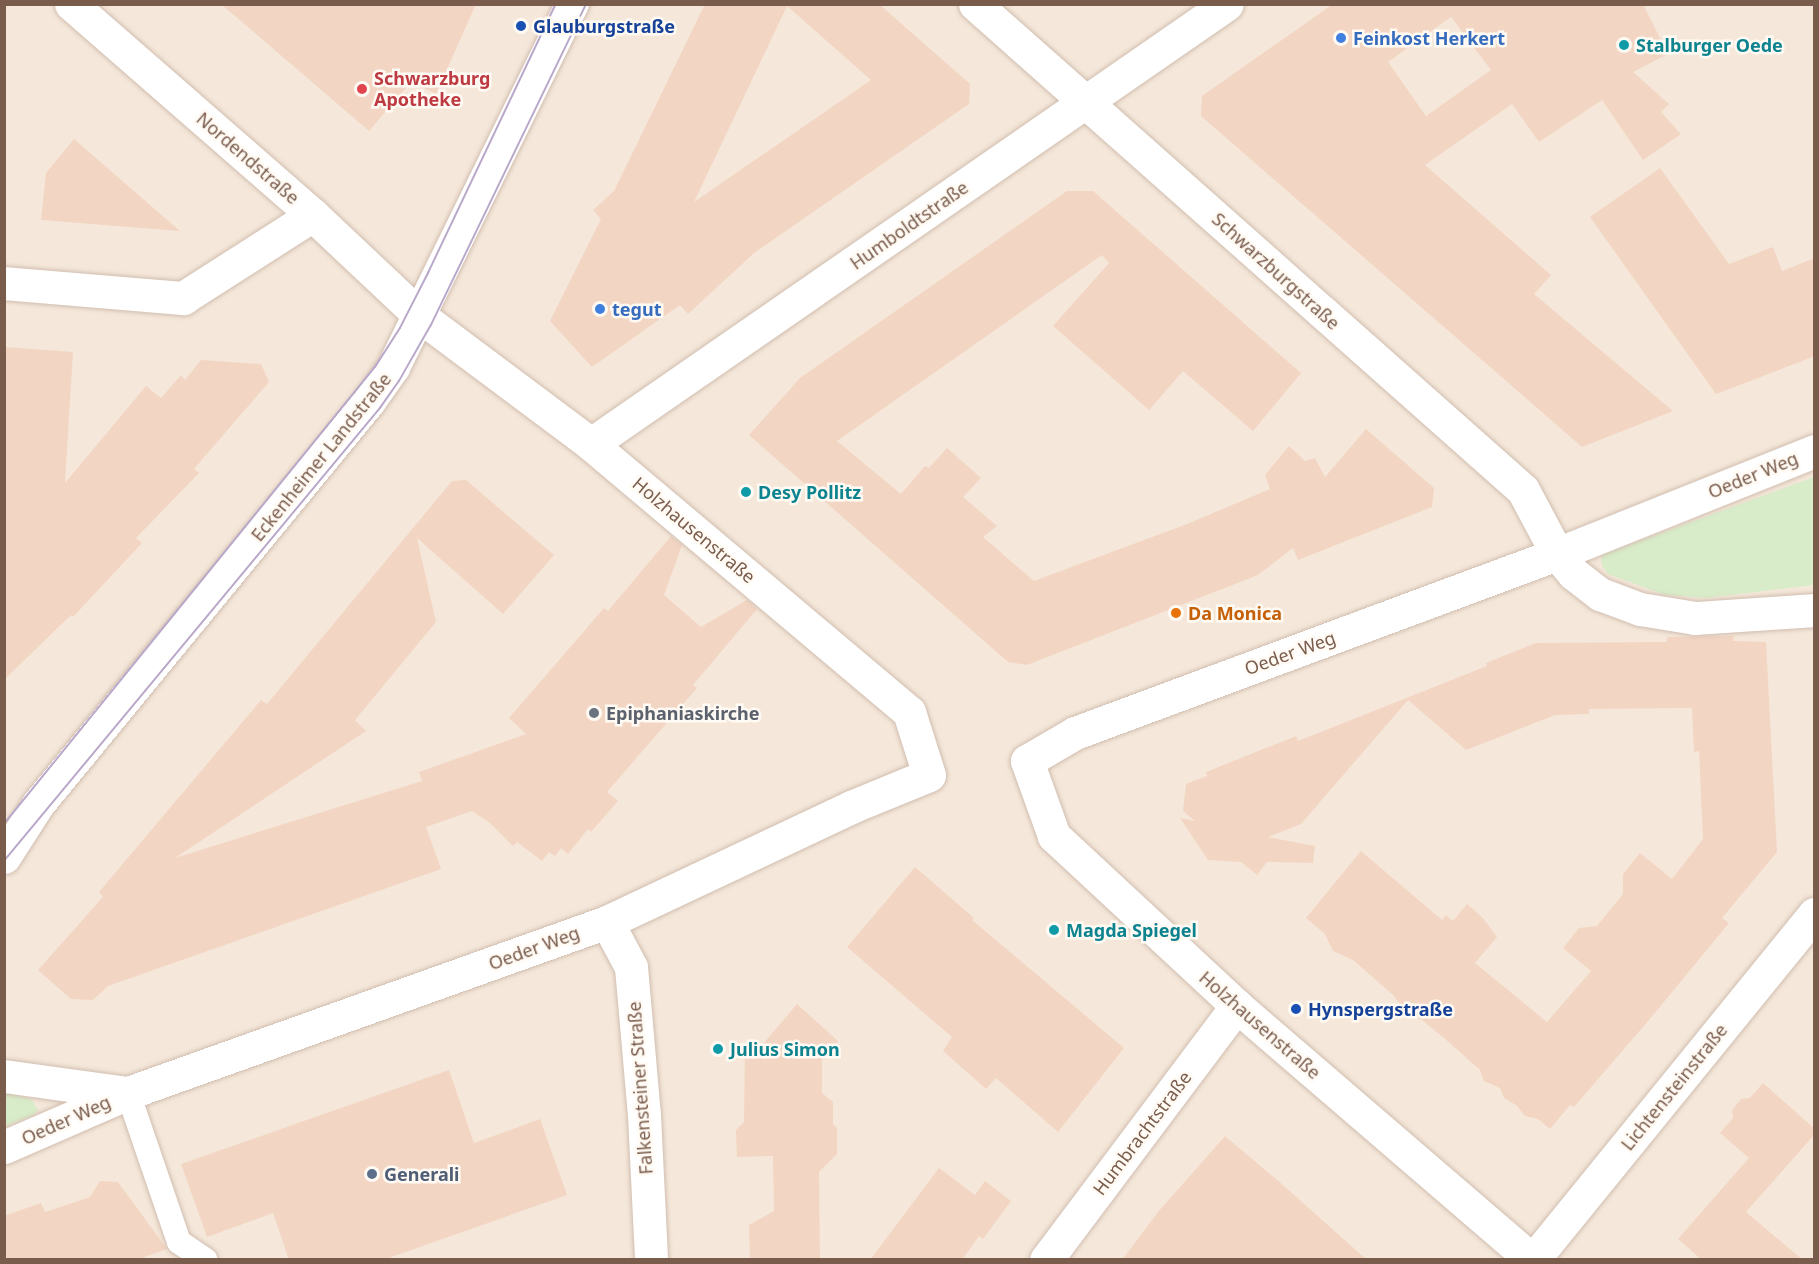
<!DOCTYPE html>
<meta charset="utf-8">
<style>
body{margin:0}
#map{position:relative;width:1819px;height:1264px;overflow:hidden;background:#fdf6ec;font-family:"Noto Sans",sans-serif}
div>[style]{position:absolute}
.residential>*{inset:0;background:#f5e8da}
.green>*{inset:0;background:#d8ecc9}
.building>*{inset:0;background:#f3d5c3}
.roads{filter:drop-shadow(0 0 2px #d1beb0) drop-shadow(0 0 2px #d1beb0)}
.service>*{height:24px;margin:-12px;padding:0 12px;transform-origin:12px;border-radius:12px;background:#fff}
.minor>*{height:33px;margin:-16.5px;padding:0 16.5px;transform-origin:16.5px;border-radius:16.5px;background:#fff}
.secondary>*{height:33px;margin:-16.5px;padding:0 16.5px;transform-origin:16.5px;border-radius:16.5px;background:#fff}
.tram>*{height:1.5px;margin:-0.75px;padding:0 0.75px;transform-origin:0.75px;border-radius:0.75px;background:#b9a8c9}
.dots>*{width:16px;height:16px;translate:-50% -50%;box-sizing:border-box;border:3px solid #fffaf3;border-radius:50%}
span{translate:-50% -50%;white-space:nowrap;text-align:center;line-height:1.15;-webkit-text-stroke:5px #fffaf3;paint-order:stroke}
.transit-label{font-size:18px;color:#164399;font-weight:700}
.left{translate:0 -50%;text-align:left}
.shop-label{font-size:18px;color:#366cbe;font-weight:700}
.culture-label{font-size:18px;color:#0d838f;font-weight:700}
.health-label{font-size:18px;color:#be3a42;font-weight:700}
.street-label{font-size:18px;color:#7a5c4d}
.food-label{font-size:18px;color:#c56008;font-weight:700}
.worship-label{font-size:18px;color:#5b616d;font-weight:700}
.service-label{font-size:18px;color:#4e5e75;font-weight:700}
.frame{position:absolute;inset:0;border:6px solid #7a5c4d;pointer-events:none}
</style>
<div id="map">
<div class="residential">
<div style="clip-path:polygon(5px 5px,1814px 5px,1814px 1259px,5px 1259px)"></div>
</div>
<div class="green">
<div style="clip-path:polygon(1814px 477px,1814px 585px,1706px 598px,1665px 595px,1608px 574px,1602px 566px,1601px 555px)"></div>
<div style="clip-path:polygon(5px 1093px,31px 1099px,38px 1110px,34px 1115px,5px 1126px)"></div>
</div>
<div class="building">
<div style="clip-path:polygon(221px 4px,476px 4px,436px 94px,411px 82px,369px 131px)"></div>
<div style="clip-path:polygon(evenodd,705px 4px,879px 4px,970px 84px,969px 104px,754px 253px,688px 314px,680px 305px,592px 367px,550px 321px,601px 219px,593px 210px,614px 191px,705px 4px,787px 6px,871px 80px,694px 202px,787px 6px)"></div>
<div style="clip-path:polygon(evenodd,1333px 4px,1643px 4px,1668px 54px,1633px 72px,1669px 104px,1661px 112px,1681px 134px,1643px 160px,1602px 100px,1539px 142px,1512px 104px,1425px 165px,1551px 275px,1534px 294px,1673px 411px,1582px 447px,1201px 116px,1202px 96px,1333px 4px,1451px 17px,1491px 70px,1426px 116px,1388px 62px,1451px 17px)"></div>
<div style="clip-path:polygon(74px 139px,180px 231px,41px 220px,46px 173px)"></div>
<div style="clip-path:polygon(1660px 168px,1729px 264px,1773px 247px,1782px 271px,1815px 258px,1815px 356px,1716px 394px,1590px 217px)"></div>
<div style="clip-path:polygon(1067px 191px,1093px 191px,1301px 373px,1253px 431px,1183px 371px,1149px 410px,1053px 326px,1109px 263px,1102px 255px,837px 441px,901px 494px,925px 466px,929px 468px,947px 448px,981px 478px,963px 497px,997px 526px,983px 537px,1034px 581px,1187px 524px,1270px 489px,1265px 475px,1289px 446px,1305px 461px,1315px 458px,1325px 477px,1366px 429px,1434px 488px,1432px 507px,1298px 560px,1293px 548px,1258px 575px,1027px 665px,1008px 662px,749px 435px,800px 378px)"></div>
<div style="clip-path:polygon(4px 347px,73px 352px,65px 483px,146px 386px,161px 398px,181px 375px,185px 380px,201px 360px,261px 364px,269px 382px,194px 469px,199px 473px,136px 538px,142px 543px,73px 617px,71px 615px,4px 680px)"></div>
<div style="clip-path:polygon(466px 480px,554px 555px,503px 614px,417px 538px,436px 622px,355px 720px,366px 731px,175px 858px,422px 781px,419px 772px,526px 734px,509px 718px,604px 608px,608px 611px,671px 536px,682px 545px,664px 595px,701px 627px,747px 600px,757px 609px,693px 685px,697px 688px,607px 792px,618px 801px,591px 832px,588px 829px,568px 854px,561px 848px,555px 856px,549px 852px,542px 861px,517px 842px,513px 846px,490px 823px,472px 811px,426px 827px,441px 869px,108px 986px,93px 1000px,71px 999px,38px 970px,103px 897px,99px 892px,261px 700px,267px 704px,452px 481px)"></div>
<div style="clip-path:polygon(1734px 636px,1733px 641px,1766px 642px,1777px 852px,1722px 918px,1729px 923px,1649px 1020px,1574px 1107px,1570px 1105px,1550px 1129px,1538px 1119px,1525px 1116px,1516px 1105px,1504px 1098px,1500px 1088px,1484px 1081px,1480px 1070px,1444px 1038px,1422px 1020px,1407px 1014px,1394px 996px,1353px 960px,1333px 951px,1325px 934px,1306px 918px,1361px 851px,1442px 920px,1446px 915px,1453px 921px,1467px 904px,1483px 918px,1497px 937px,1475px 963px,1547px 1022px,1591px 971px,1563px 948px,1579px 928px,1597px 926px,1623px 894px,1623px 874px,1640px 853px,1672px 879px,1703px 839px,1699px 751px,1694px 752px,1692px 708px,1589px 709px,1589px 714px,1555px 715px,1466px 750px,1408px 700px,1301px 824px,1268px 837px,1315px 846px,1313px 863px,1267px 862px,1257px 875px,1241px 862px,1208px 860px,1180px 818px,1195px 821px,1183px 811px,1186px 784px,1207px 776px,1206px 772px,1296px 736px,1298px 741px,1487px 666px,1486px 663px,1536px 643px,1667px 642px,1667px 637px)"></div>
<div style="clip-path:polygon(915px 867px,974px 918px,972px 920px,1124px 1048px,1058px 1132px,996px 1078px,986px 1089px,943px 1051px,952px 1037px,847px 947px)"></div>
<div style="clip-path:polygon(797px 1004px,838px 1041px,822px 1060px,822px 1093px,833px 1102px,833px 1124px,837px 1128px,837px 1154px,819px 1172px,820px 1260px,750px 1260px,749px 1225px,774px 1211px,773px 1156px,737px 1157px,736px 1130px,744px 1122px,745px 1045px,763px 1044px)"></div>
<div style="clip-path:polygon(449px 1070px,474px 1143px,540px 1119px,567px 1195px,383px 1260px,289px 1260px,273px 1213px,207px 1237px,181px 1164px)"></div>
<div style="clip-path:polygon(1763px 1083px,1815px 1129px,1815px 1134px,1746px 1212px,1803px 1260px,1702px 1260px,1678px 1239px,1749px 1158px,1720px 1133px,1733px 1118px,1732px 1110px,1741px 1099px,1750px 1098px)"></div>
<div style="clip-path:polygon(1225px 1136px,1283px 1185px,1367px 1260px,1122px 1260px,1158px 1212px)"></div>
<div style="clip-path:polygon(939px 1168px,975px 1195px,985px 1181px,1011px 1201px,983px 1239px,979px 1236px,962px 1260px,870px 1260px)"></div>
<div style="clip-path:polygon(100px 1181px,118px 1182px,167px 1249px,136px 1260px,4px 1260px,4px 1216px,41px 1203px,45px 1212px,90px 1197px)"></div>
</div>
<div class="roads">
<div class="service">
<div style="left:128px;top:1093px;width:157px;rotate:71.1deg"></div>
<div style="left:179px;top:1242px;width:32px;rotate:34deg"></div>
</div>
<div class="minor">
<div style="left:975px;top:4px;width:732px;rotate:41.57deg"></div>
<div style="left:1523px;top:490px;width:72px;rotate:62deg"></div>
<div style="left:1557px;top:554px;width:26px;rotate:50deg"></div>
<div style="left:1574px;top:574px;width:33px;rotate:38deg"></div>
<div style="left:1600px;top:594px;width:43px;rotate:20.6deg"></div>
<div style="left:1640px;top:609px;width:56px;rotate:9.3deg"></div>
<div style="left:1695px;top:618px;width:119px;rotate:-3.8deg"></div>
<div style="left:4px;top:283px;width:180px;rotate:4.8deg"></div>
<div style="left:183px;top:298px;width:154px;rotate:-32.6deg"></div>
<div style="left:591px;top:444px;width:773px;rotate:-34.68deg"></div>
<div style="left:607px;top:922px;width:51px;rotate:61.9deg"></div>
<div style="left:631px;top:967px;width:149px;rotate:85deg"></div>
<div style="left:644px;top:1115px;width:145px;rotate:87.2deg"></div>
<div style="left:4px;top:1076px;width:123px;rotate:7.9deg"></div>
<div style="left:4px;top:1147px;width:135px;rotate:-23.5deg"></div>
<div style="left:128px;top:1093px;width:509px;rotate:-19.65deg"></div>
<div style="left:607px;top:922px;width:270px;rotate:-25.2deg"></div>
<div style="left:851px;top:807px;width:84px;rotate:-22.3deg"></div>
<div style="left:929px;top:775px;width:66px;rotate:-107.6deg"></div>
<div style="left:909px;top:712px;width:416px;rotate:-139.9deg"></div>
<div style="left:591px;top:444px;width:214px;rotate:-143.2deg"></div>
<div style="left:420px;top:316px;width:147px;rotate:-136.7deg"></div>
<div style="left:313px;top:215px;width:321px;rotate:-138.9deg"></div>
<div style="left:1046px;top:1260px;width:318px;rotate:-53.1deg"></div>
<div style="left:1532px;top:1260px;width:389px;rotate:-139.3deg"></div>
<div style="left:1237px;top:1006px;width:250px;rotate:-137.1deg"></div>
<div style="left:1054px;top:836px;width:80px;rotate:-109.8deg"></div>
<div style="left:1027px;top:761px;width:56px;rotate:-30.3deg"></div>
<div style="left:1075px;top:733px;width:514px;rotate:-20.37deg"></div>
<div style="left:1557px;top:554px;width:277px;rotate:-21.8deg"></div>
<div style="left:1533px;top:1260px;width:446px;rotate:-50.9deg"></div>
</div>
<div class="secondary">
<div style="left:4px;top:857px;width:63px;rotate:-57.3deg"></div>
<div style="left:38px;top:804px;width:522px;rotate:-50.6deg"></div>
<div style="left:369px;top:401px;width:42px;rotate:-54.8deg"></div>
<div style="left:393px;top:367px;width:405px;rotate:-63.8deg"></div>
</div>
</div>
<div class="tram">
<div style="left:4px;top:824px;width:589px;rotate:-50.93deg"></div>
<div style="left:375px;top:367px;width:46px;rotate:-57.3deg"></div>
<div style="left:400px;top:328px;width:62px;rotate:-63deg"></div>
<div style="left:428px;top:273px;width:298px;rotate:-64.6deg"></div>
<div style="left:4px;top:861px;width:589px;rotate:-50.31deg"></div>
<div style="left:380px;top:408px;width:33px;rotate:-55deg"></div>
<div style="left:399px;top:381px;width:64px;rotate:-60.3deg"></div>
<div style="left:431px;top:325px;width:356px;rotate:-64.2deg"></div>
</div>
<div class="dots">
<div style="left:521px;top:26px;background:#1a4fb4"></div>
<div style="left:1341px;top:38px;background:#3f7fe0"></div>
<div style="left:1624px;top:45px;background:#0f9aa8"></div>
<div style="left:362px;top:89px;background:#e0444e"></div>
<div style="left:600px;top:309px;background:#3f7fe0"></div>
<div style="left:746px;top:492px;background:#0f9aa8"></div>
<div style="left:1176px;top:613px;background:#e8710a"></div>
<div style="left:594px;top:713px;background:#6b7280"></div>
<div style="left:1054px;top:930px;background:#0f9aa8"></div>
<div style="left:1296px;top:1009px;background:#1a4fb4"></div>
<div style="left:718px;top:1049px;background:#0f9aa8"></div>
<div style="left:372px;top:1174px;background:#5c6f8a"></div>
</div>
<div class="transit-label">
<span class="left" style="left:533px;top:26px">Glauburgstraße</span>
<span class="left" style="left:1308px;top:1009px">Hynspergstraße</span>
</div>
<div class="shop-label">
<span class="left" style="left:1353px;top:38px">Feinkost Herkert</span>
<span class="left" style="left:612px;top:309px">tegut</span>
</div>
<div class="culture-label">
<span class="left" style="left:1636px;top:45px">Stalburger Oede</span>
<span class="left" style="left:758px;top:492px">Desy Pollitz</span>
<span class="left" style="left:1066px;top:930px">Magda Spiegel</span>
<span class="left" style="left:730px;top:1049px">Julius Simon</span>
</div>
<div class="health-label">
<span class="left" style="left:374px;top:89px">Schwarzburg<br>Apotheke</span>
</div>
<div class="street-label">
<span style="left:248px;top:158px;rotate:41deg">Nordendstraße</span>
<span style="left:909px;top:225px;rotate:-35deg">Humboldtstraße</span>
<span style="left:1276px;top:271px;rotate:42deg">Schwarzburgstraße</span>
<span style="left:321px;top:457px;rotate:-51deg">Eckenheimer Landstraße</span>
<span style="left:1753px;top:475px;rotate:-22deg">Oeder Weg</span>
<span style="left:694px;top:530px;rotate:40deg">Holzhausenstraße</span>
<span style="left:1290px;top:653px;rotate:-20deg">Oeder Weg</span>
<span style="left:534px;top:948px;rotate:-20deg">Oeder Weg</span>
<span style="left:1260px;top:1025px;rotate:41deg">Holzhausenstraße</span>
<span style="left:1674px;top:1087px;rotate:-51deg">Lichtensteinstraße</span>
<span style="left:640px;top:1088px;rotate:-94deg">Falkensteiner Straße</span>
<span style="left:66px;top:1120px;rotate:-24deg">Oeder Weg</span>
<span style="left:1142px;top:1133px;rotate:-53deg">Humbrachtstraße</span>
</div>
<div class="food-label">
<span class="left" style="left:1188px;top:613px">Da Monica</span>
</div>
<div class="worship-label">
<span class="left" style="left:606px;top:713px">Epiphaniaskirche</span>
</div>
<div class="service-label">
<span class="left" style="left:384px;top:1174px">Generali</span>
</div>
<div class="frame"></div>
</div>
